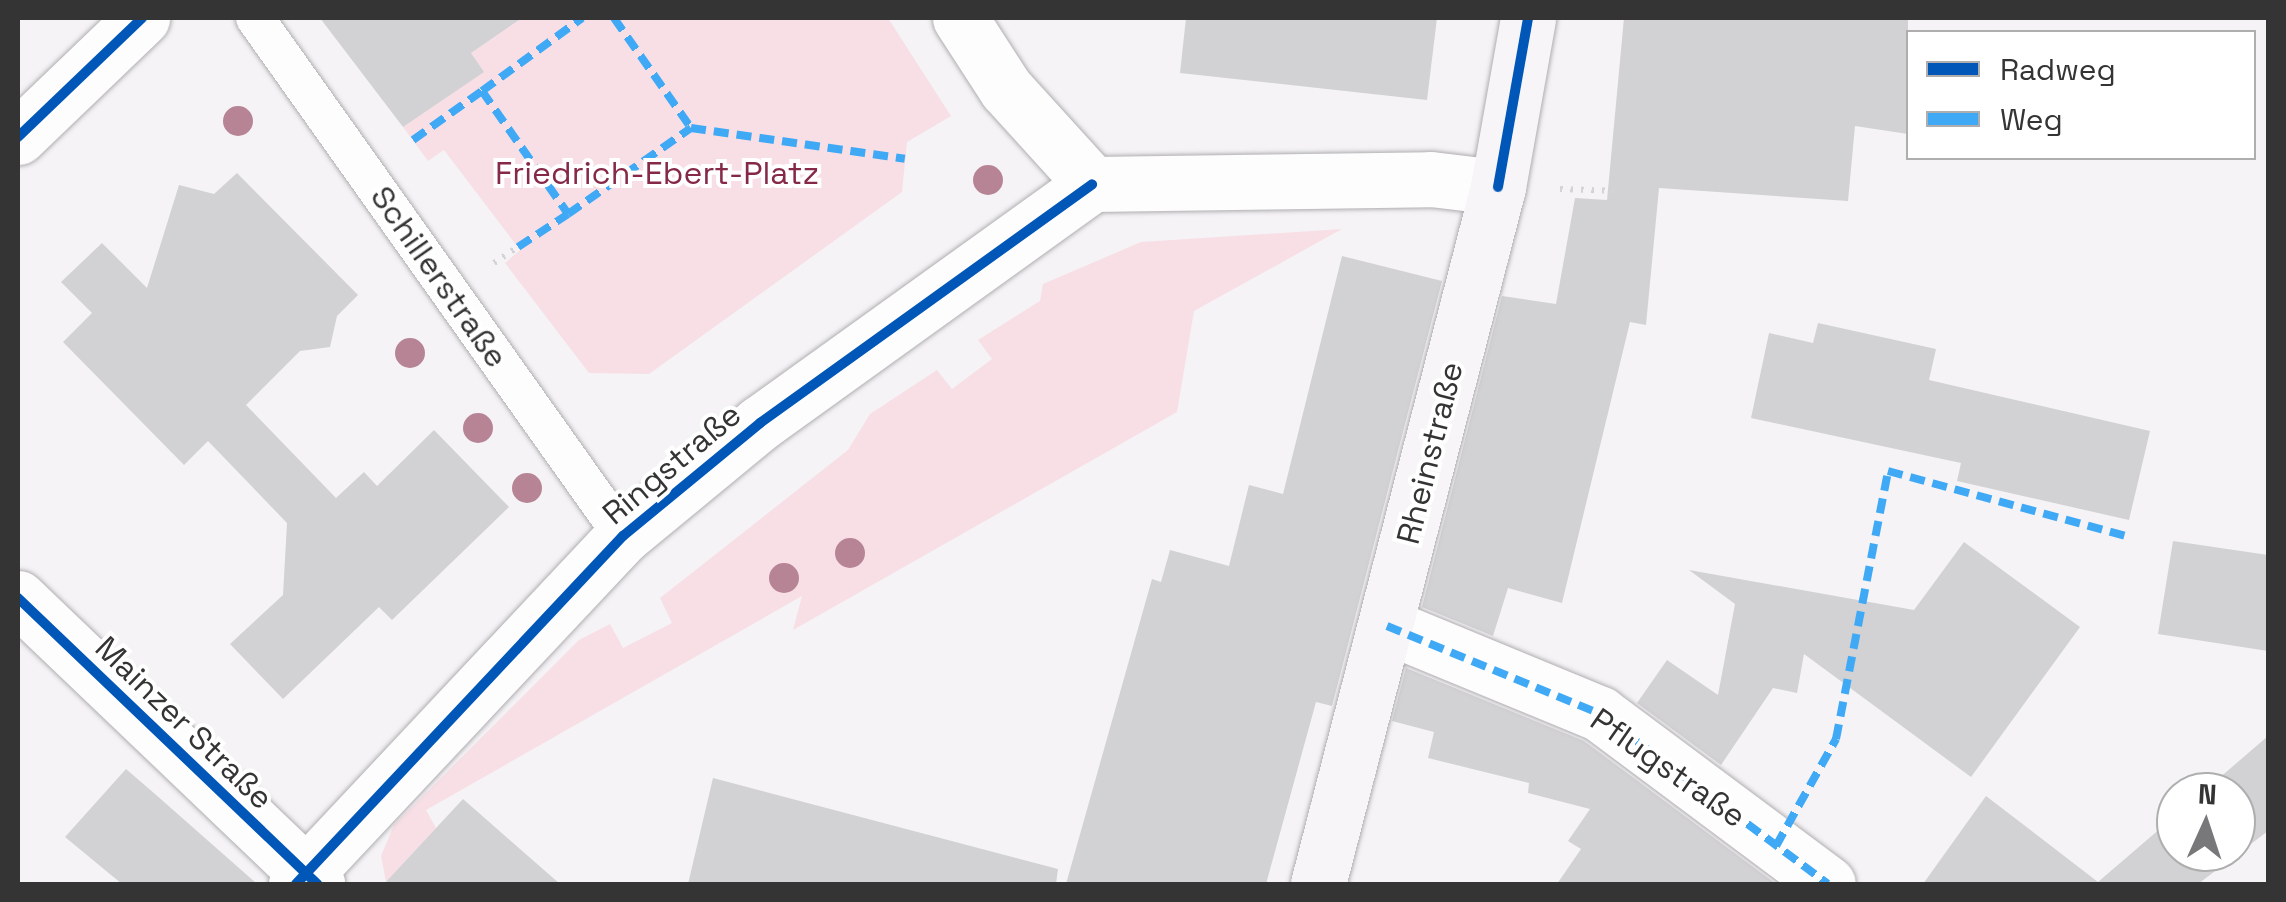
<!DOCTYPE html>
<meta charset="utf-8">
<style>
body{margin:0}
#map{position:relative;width:2286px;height:902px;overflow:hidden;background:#f5f3f6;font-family:"Space Grotesk",sans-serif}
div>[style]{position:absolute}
.green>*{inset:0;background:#f7dfe5}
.building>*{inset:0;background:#d2d1d4}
.path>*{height:6px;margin-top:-3px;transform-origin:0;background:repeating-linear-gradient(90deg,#d4d4d4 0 2.5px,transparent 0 10.5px)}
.roads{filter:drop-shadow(0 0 2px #b0aeb1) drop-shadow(0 0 2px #b0aeb1)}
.service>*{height:38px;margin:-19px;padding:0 19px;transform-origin:19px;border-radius:19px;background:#fefdfe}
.pedestrian>*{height:55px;margin:-27.5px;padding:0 27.5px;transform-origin:27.5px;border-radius:27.5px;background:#fefdfe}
.minor>*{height:55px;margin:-27.5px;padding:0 27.5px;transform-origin:27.5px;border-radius:27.5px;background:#fefdfe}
.secondary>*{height:55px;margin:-27.5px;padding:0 27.5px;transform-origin:27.5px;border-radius:27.5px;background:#f8f5f8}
.quiet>*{height:8px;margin-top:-4px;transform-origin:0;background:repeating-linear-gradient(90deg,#3fa9f5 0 15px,transparent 0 23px)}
.cycleway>*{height:10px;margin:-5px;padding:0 5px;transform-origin:5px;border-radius:5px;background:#0057b8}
.trees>*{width:30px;height:30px;margin:-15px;border-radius:50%;background:#b78496}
span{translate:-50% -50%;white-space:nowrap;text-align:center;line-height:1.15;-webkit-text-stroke:8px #fff;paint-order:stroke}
.park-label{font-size:32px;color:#852947}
.street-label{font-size:32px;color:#353435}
.frame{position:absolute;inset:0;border:20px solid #353435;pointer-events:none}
.legend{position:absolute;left:1906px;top:30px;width:350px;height:130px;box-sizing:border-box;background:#fff;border:2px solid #aeaeae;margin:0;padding:12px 18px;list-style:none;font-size:30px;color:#353435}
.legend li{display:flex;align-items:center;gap:20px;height:50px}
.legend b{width:50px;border:2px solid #aeaeae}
.north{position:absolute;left:2156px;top:772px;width:100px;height:100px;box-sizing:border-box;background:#fff;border:2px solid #aeaeae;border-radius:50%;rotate:3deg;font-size:28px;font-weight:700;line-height:40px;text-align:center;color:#353435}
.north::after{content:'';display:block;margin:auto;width:35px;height:45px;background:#787779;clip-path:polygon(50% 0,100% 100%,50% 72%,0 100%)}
</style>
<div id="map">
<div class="green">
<div style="clip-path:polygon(522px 18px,888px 18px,951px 116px,907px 142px,902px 192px,649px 374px,589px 373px,505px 263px,520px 250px,444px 150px,428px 161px,403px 127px,483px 72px,471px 53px)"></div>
<div style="clip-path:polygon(1342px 229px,1194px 311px,1177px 412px,793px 630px,802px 596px,426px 810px,436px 828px,386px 882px,381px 856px,394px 825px,579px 640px,610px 624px,623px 648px,672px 623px,660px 598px,848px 450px,870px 414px,937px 370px,952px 389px,992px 359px,978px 340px,1040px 301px,1043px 284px,1141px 242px)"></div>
</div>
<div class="building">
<div style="clip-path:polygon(320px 18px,522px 18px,471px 53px,484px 72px,403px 127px)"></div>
<div style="clip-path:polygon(1186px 18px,1437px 18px,1427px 100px,1180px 73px)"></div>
<div style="clip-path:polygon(1624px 18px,1908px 18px,1908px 134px,1855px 126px,1848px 201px,1659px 188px,1646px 325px,1630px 322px,1562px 603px,1508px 588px,1493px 636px,1422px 607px,1502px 296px,1556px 304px,1575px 198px,1607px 200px)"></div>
<div style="clip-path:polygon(237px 173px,358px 295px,337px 316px,330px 347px,300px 351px,246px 405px,336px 498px,364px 472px,377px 486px,434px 430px,509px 507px,392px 620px,379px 607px,283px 699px,230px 644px,283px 595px,287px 523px,208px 441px,184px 465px,63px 342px,92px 313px,61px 282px,102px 243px,147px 288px,179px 185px,214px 194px)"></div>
<div style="clip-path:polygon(1342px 256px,1442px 281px,1332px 706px,1316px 702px,1266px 884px,1066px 884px,1152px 579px,1161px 582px,1170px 550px,1229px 566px,1249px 485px,1283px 494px)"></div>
<div style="clip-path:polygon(1818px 323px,1936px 349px,1929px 380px,2150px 431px,2129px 520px,1957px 481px,1961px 463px,1751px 418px,1769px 333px,1813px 343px)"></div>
<div style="clip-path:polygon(2173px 541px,2268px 555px,2268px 651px,2158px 634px)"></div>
<div style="clip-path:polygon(1964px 542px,2080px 627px,1971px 777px,1804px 654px,1797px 693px,1773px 688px,1721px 765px,1637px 703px,1667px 660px,1718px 695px,1735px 604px,1689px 570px,1914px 610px)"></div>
<div style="clip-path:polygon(1406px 668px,1584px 741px,1776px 884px,1557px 884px,1581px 849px,1568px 841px,1590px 809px,1528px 793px,1529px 783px,1428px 758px,1434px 732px,1392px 721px)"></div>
<div style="clip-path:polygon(2268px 736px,2268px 831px,2198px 884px,1923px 884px,1986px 796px,2098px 882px,2176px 815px,2176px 852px,2236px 852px,2236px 792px,2203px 792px)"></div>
<div style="clip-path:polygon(126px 769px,155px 794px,257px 884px,122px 884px,65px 837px)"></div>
<div style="clip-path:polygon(713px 778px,1058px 869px,1056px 884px,688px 884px)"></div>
<div style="clip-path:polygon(463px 799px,560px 884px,384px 884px)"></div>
</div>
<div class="path">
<div style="left:1560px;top:189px;width:59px;rotate:1.9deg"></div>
<div style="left:494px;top:263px;width:29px;rotate:-34deg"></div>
</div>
<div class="roads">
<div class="service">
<div style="left:255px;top:18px;width:635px;rotate:54.61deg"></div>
</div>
<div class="pedestrian">
<div style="left:1387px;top:626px;width:230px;rotate:22.4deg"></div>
<div style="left:1600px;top:714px;width:284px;rotate:36.7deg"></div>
</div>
<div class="minor">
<div style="left:960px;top:18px;width:85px;rotate:57.1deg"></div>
<div style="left:1006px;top:89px;width:128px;rotate:47.8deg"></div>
<div style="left:1092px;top:184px;width:339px;rotate:-0.8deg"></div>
<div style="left:1431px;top:179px;width:67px;rotate:6.8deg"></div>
<div style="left:18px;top:137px;width:172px;rotate:-43.8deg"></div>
<div style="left:18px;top:598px;width:414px;rotate:43.7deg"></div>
<div style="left:296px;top:884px;width:478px;rotate:-46.8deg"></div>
<div style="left:623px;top:536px;width:178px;rotate:-39.5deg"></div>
<div style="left:760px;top:423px;width:409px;rotate:-35.7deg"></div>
</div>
<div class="secondary">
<div style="left:1318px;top:884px;width:720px;rotate:-75.52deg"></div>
<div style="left:1498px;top:187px;width:172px;rotate:-79.9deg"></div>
</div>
</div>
<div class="quiet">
<div style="left:614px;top:18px;width:134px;rotate:55deg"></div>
<div style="left:482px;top:91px;width:124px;rotate:-36.1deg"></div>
<div style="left:413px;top:140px;width:85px;rotate:-35.4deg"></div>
<div style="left:482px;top:91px;width:150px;rotate:55deg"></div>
<div style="left:568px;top:214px;width:150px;rotate:-35deg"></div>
<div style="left:691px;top:128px;width:216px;rotate:8.2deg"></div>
<div style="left:518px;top:247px;width:60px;rotate:-33.4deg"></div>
<div style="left:1387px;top:626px;width:230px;rotate:22.4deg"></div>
<div style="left:1600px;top:714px;width:284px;rotate:36.7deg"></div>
<div style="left:1776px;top:846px;width:123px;rotate:-60.7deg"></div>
<div style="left:1836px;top:739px;width:273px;rotate:-79deg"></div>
<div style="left:1888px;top:471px;width:247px;rotate:15.3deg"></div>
</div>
<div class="cycleway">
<div style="left:18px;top:137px;width:172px;rotate:-43.8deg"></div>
<div style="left:1498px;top:187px;width:172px;rotate:-79.9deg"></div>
<div style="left:18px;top:598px;width:414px;rotate:43.7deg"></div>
<div style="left:296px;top:884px;width:478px;rotate:-46.8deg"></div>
<div style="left:623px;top:536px;width:178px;rotate:-39.5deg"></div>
<div style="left:760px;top:423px;width:409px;rotate:-35.7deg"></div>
</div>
<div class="trees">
<div style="left:238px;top:121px"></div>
<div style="left:988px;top:180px"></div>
<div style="left:410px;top:353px"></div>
<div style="left:478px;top:428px"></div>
<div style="left:527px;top:488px"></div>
<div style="left:850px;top:553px"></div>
<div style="left:784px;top:578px"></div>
</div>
<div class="park-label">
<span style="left:657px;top:173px">Friedrich-Ebert-Platz</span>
</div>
<div class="street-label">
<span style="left:439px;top:277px;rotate:55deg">Schillerstraße</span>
<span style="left:1430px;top:453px;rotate:-76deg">Rheinstraße</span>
<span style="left:672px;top:464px;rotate:-40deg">Ringstraße</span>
<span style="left:184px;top:723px;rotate:44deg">Mainzer Straße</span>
<span style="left:1668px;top:768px;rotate:35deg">Pflugstraße</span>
</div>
<div class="frame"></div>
<ul class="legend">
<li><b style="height:12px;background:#0057b8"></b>Radweg</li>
<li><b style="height:12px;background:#3fa9f5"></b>Weg</li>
</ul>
<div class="north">N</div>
</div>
